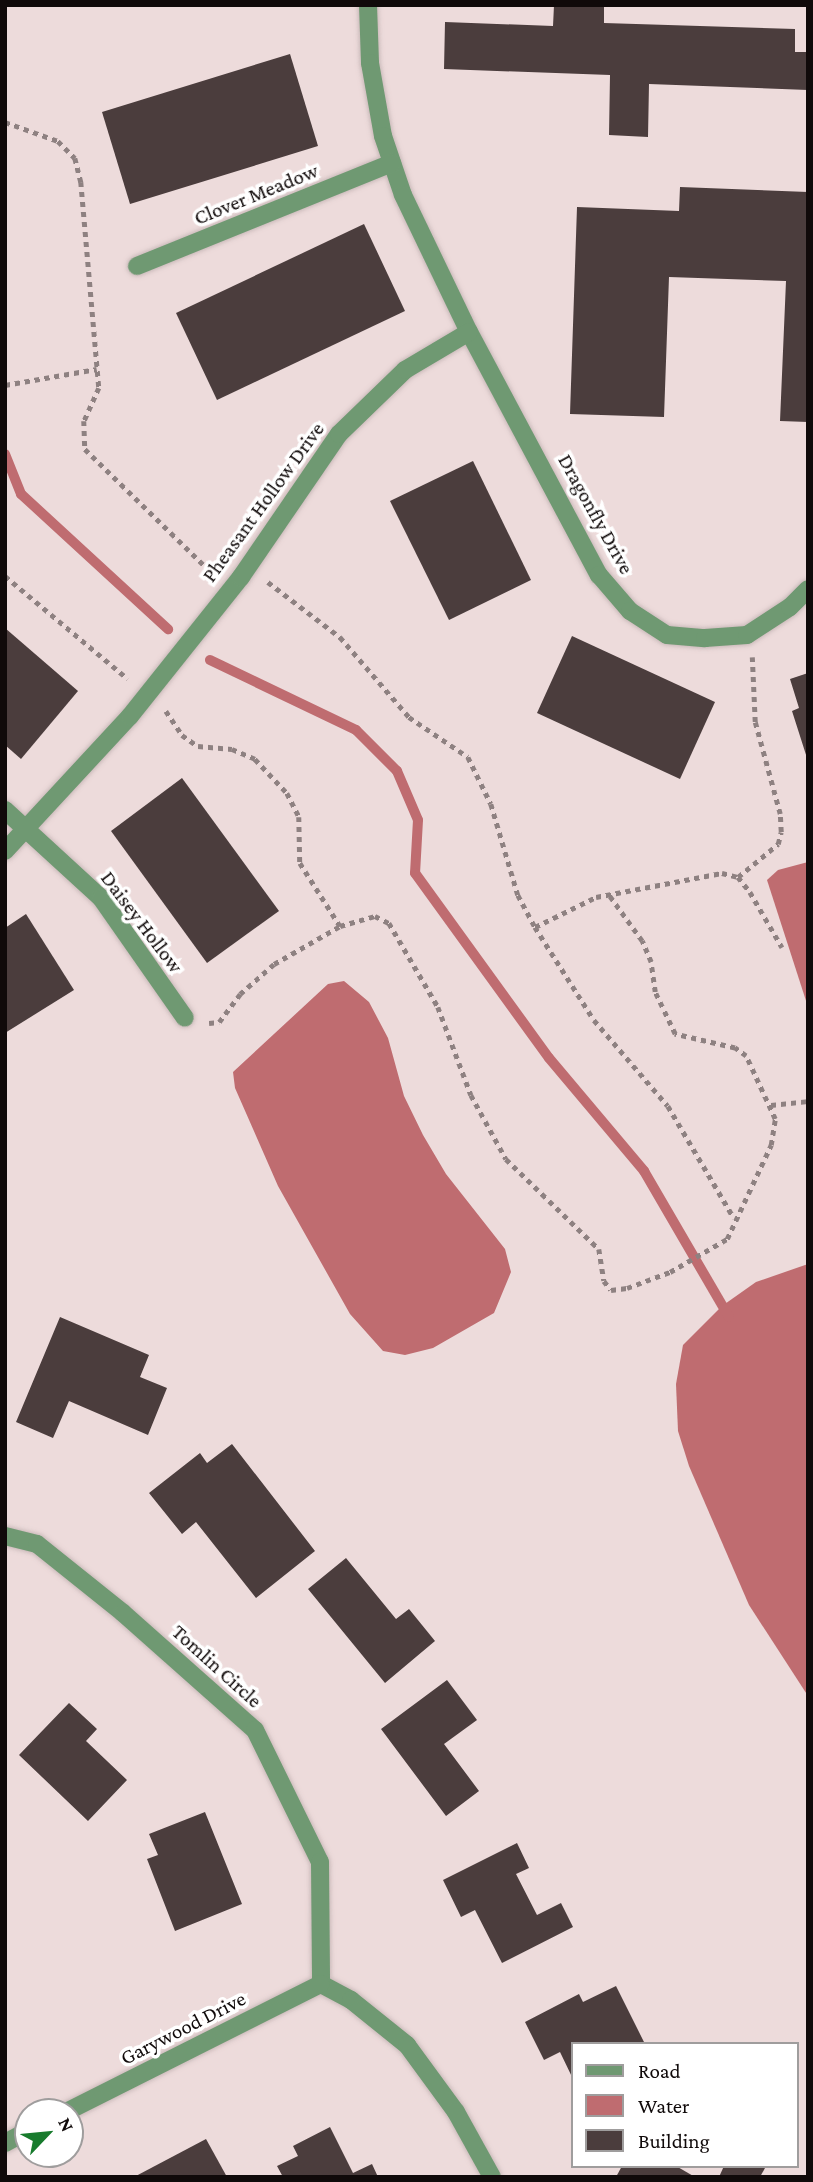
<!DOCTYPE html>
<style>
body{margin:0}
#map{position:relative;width:813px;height:2182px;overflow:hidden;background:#eddbdb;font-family:"Crimson Pro",serif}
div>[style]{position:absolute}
.water>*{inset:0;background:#bf6c70}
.stream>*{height:10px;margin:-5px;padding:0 5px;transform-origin:5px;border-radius:5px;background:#bf6c70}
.building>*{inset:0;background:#4b3d3d}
.path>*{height:4.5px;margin-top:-2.25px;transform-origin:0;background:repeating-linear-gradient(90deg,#8e8181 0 5px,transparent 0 10px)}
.roads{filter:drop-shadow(0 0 2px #cababa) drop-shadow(0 0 2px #cababa)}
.minor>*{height:18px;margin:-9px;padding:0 9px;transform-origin:9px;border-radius:9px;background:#6f9972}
span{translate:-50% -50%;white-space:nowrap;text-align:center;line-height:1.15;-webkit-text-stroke:7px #fff;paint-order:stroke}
.street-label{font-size:21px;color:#100a0a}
.frame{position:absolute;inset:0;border:7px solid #100a0a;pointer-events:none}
.legend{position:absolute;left:571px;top:2042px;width:228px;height:126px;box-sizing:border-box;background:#fff;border:2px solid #9f9d9d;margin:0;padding:9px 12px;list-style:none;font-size:21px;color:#100a0a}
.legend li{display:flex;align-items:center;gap:14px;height:35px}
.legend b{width:35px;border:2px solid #9f9d9d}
.north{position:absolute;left:14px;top:2098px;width:70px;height:70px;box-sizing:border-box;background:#fff;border:2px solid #9f9d9d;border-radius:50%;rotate:64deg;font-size:19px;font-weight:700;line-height:28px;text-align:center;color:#100a0a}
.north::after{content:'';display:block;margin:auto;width:24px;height:32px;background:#187b2d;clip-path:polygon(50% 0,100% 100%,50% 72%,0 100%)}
</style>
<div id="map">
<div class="water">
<div style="clip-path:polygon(808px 862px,808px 1007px,767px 880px,778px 870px)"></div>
<div style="clip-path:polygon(344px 981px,369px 1002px,388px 1038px,404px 1096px,423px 1135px,446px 1174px,505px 1249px,511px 1272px,494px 1313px,433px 1348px,405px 1355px,383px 1351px,350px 1314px,278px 1186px,235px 1088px,233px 1072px,328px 984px)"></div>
<div style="clip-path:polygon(808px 1264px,808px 1696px,749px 1605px,689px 1466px,678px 1431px,676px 1384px,683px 1345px,722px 1306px,756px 1282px)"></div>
</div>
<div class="stream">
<div style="left:5px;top:454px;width:43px;rotate:68.2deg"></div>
<div style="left:21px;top:494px;width:200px;rotate:42.6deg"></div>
<div style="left:210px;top:660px;width:162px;rotate:25.6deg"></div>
<div style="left:356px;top:730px;width:58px;rotate:45deg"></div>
<div style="left:397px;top:771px;width:53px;rotate:66.8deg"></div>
<div style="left:418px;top:820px;width:53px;rotate:93.2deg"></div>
<div style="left:415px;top:873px;width:228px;rotate:54.1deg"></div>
<div style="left:549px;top:1058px;width:148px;rotate:49.9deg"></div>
<div style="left:644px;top:1171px;width:169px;rotate:59.8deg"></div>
</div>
<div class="building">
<div style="clip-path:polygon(554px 5px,604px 5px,604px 23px,795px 29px,795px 52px,808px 52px,808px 90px,649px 84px,648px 137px,609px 135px,610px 75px,444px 69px,445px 22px,553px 26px)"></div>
<div style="clip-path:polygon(290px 54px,318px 146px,130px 204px,102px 112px)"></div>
<div style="clip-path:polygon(680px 187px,808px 192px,808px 422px,780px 421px,786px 281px,669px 277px,664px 417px,570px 414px,577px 207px,679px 211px)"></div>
<div style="clip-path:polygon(364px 224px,405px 311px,217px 400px,176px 313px)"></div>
<div style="clip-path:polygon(473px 461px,531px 580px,449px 620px,390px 501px)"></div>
<div style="clip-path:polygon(5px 628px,78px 691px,21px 759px,5px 745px)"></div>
<div style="clip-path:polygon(572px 636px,715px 702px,680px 779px,537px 713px)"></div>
<div style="clip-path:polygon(808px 673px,808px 758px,807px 758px,792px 711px,799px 708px,790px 679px)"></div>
<div style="clip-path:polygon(182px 778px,279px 911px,207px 963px,111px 831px)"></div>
<div style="clip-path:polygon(26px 914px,74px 990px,5px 1033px,5px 928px)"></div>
<div style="clip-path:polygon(60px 1317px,149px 1355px,140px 1377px,167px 1388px,148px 1435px,69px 1401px,53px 1438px,16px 1422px)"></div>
<div style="clip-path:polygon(232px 1444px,315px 1551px,256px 1598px,196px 1522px,182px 1534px,149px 1493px,200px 1453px,207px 1463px)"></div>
<div style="clip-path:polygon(346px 1558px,396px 1619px,409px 1609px,435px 1641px,385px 1683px,308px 1589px)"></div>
<div style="clip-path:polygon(447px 1680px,477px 1720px,444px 1744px,479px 1791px,446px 1816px,381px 1729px)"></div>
<div style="clip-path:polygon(69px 1703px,97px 1729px,86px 1741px,127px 1780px,88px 1821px,19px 1755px)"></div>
<div style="clip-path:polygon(205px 1812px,242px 1904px,175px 1931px,147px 1859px,158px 1855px,149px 1834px)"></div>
<div style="clip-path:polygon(517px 1843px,529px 1868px,516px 1874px,537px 1915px,561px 1903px,573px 1927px,502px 1963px,475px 1910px,461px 1917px,443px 1880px)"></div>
<div style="clip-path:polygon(616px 1986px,645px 2044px,573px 2044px,573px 2079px,560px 2052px,544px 2060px,525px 2022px,579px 1994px,583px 2002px)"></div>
<div style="clip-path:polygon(330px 2127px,353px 2173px,372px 2164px,378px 2177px,283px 2177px,277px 2166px,298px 2156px,293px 2146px)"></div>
<div style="clip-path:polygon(206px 2139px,227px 2177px,134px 2177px)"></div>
<div style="clip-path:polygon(622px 2166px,676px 2166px,695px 2177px,616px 2177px)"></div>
<div style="clip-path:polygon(724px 2166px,761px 2166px,765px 2168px,760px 2177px,719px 2177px)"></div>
</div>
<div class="path">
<div style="left:5px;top:122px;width:56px;rotate:19.7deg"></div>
<div style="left:58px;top:141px;width:24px;rotate:45deg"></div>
<div style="left:75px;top:158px;width:25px;rotate:76deg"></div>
<div style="left:81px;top:182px;width:207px;rotate:85deg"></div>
<div style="left:99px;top:388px;width:36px;rotate:114deg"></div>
<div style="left:84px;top:421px;width:28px;rotate:88deg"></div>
<div style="left:85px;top:449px;width:179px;rotate:44.3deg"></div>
<div style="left:5px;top:385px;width:93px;rotate:-9.9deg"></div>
<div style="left:5px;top:576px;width:160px;rotate:39.9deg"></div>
<div style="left:268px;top:582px;width:91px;rotate:37.4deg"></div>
<div style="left:340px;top:637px;width:106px;rotate:49.2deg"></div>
<div style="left:409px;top:717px;width:71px;rotate:34.1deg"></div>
<div style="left:468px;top:757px;width:52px;rotate:63.9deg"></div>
<div style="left:491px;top:804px;width:95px;rotate:73.5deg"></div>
<div style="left:518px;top:895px;width:36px;rotate:62deg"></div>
<div style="left:535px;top:927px;width:110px;rotate:57.6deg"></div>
<div style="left:594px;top:1020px;width:113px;rotate:49.3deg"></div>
<div style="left:668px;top:1106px;width:130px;rotate:59.5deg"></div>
<div style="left:166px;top:711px;width:29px;rotate:56deg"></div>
<div style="left:182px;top:735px;width:19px;rotate:35deg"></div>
<div style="left:198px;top:746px;width:34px;rotate:5deg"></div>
<div style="left:232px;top:749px;width:25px;rotate:23deg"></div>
<div style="left:255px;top:759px;width:47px;rotate:46.7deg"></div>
<div style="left:287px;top:793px;width:27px;rotate:63deg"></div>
<div style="left:299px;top:817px;width:46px;rotate:88.8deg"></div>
<div style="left:300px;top:863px;width:75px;rotate:57.6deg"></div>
<div style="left:738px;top:877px;width:52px;rotate:-39.5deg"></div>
<div style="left:778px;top:844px;width:12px;rotate:-76deg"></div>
<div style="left:781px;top:832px;width:18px;rotate:-93deg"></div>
<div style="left:780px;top:814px;width:95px;rotate:-105.2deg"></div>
<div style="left:755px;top:722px;width:65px;rotate:-92.6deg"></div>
<div style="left:535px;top:927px;width:68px;rotate:-26.2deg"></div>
<div style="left:596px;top:897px;width:128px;rotate:-10.8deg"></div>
<div style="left:722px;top:873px;width:16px;rotate:14deg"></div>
<div style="left:738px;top:877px;width:19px;rotate:51deg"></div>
<div style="left:750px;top:892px;width:64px;rotate:59.8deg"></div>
<div style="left:209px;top:1023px;width:10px;rotate:-6deg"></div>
<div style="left:219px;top:1022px;width:35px;rotate:-53deg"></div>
<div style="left:240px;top:994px;width:45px;rotate:-41.4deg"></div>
<div style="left:274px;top:964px;width:76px;rotate:-29.9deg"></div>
<div style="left:340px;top:926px;width:36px;rotate:-16deg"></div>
<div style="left:375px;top:916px;width:16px;rotate:27deg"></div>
<div style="left:389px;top:923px;width:97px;rotate:59.7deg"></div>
<div style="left:438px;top:1007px;width:94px;rotate:69.4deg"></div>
<div style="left:471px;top:1095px;width:73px;rotate:61.3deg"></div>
<div style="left:506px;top:1159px;width:129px;rotate:44.1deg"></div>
<div style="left:599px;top:1249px;width:32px;rotate:81deg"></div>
<div style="left:604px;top:1281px;width:11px;rotate:52deg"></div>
<div style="left:611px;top:1290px;width:16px;rotate:-7deg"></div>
<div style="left:627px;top:1288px;width:46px;rotate:-20.4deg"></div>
<div style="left:670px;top:1272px;width:66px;rotate:-30.1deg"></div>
<div style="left:727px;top:1239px;width:104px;rotate:-64.9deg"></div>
<div style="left:771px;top:1145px;width:26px;rotate:-81deg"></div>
<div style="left:775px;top:1119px;width:69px;rotate:-114.7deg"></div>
<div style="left:746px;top:1056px;width:14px;rotate:-144deg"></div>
<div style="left:735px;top:1048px;width:62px;rotate:-166.9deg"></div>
<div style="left:675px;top:1034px;width:47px;rotate:-115.5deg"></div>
<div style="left:655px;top:992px;width:30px;rotate:-98deg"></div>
<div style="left:651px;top:962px;width:23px;rotate:-113deg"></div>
<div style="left:642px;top:941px;width:58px;rotate:-125.9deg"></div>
<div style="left:771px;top:1105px;width:37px;rotate:-6deg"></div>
</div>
<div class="roads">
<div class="minor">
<div style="left:368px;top:5px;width:58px;rotate:88deg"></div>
<div style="left:370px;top:63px;width:74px;rotate:79.9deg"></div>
<div style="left:383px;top:136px;width:62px;rotate:71.3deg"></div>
<div style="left:403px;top:195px;width:152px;rotate:64.3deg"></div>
<div style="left:469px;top:332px;width:276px;rotate:61.9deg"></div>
<div style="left:599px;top:575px;width:48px;rotate:49.3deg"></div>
<div style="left:630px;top:611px;width:44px;rotate:33deg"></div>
<div style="left:667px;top:635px;width:38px;rotate:5deg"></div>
<div style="left:705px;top:638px;width:42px;rotate:-4.1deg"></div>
<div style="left:747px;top:635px;width:51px;rotate:-33.1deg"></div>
<div style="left:790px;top:607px;width:25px;rotate:-45deg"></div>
<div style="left:137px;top:266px;width:275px;rotate:-22deg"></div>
<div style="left:5px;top:810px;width:130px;rotate:42.5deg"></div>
<div style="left:101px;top:898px;width:146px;rotate:55deg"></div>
<div style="left:5px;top:851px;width:184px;rotate:-47.2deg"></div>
<div style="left:130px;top:716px;width:178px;rotate:-51.4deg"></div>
<div style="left:241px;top:577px;width:173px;rotate:-55.6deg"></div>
<div style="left:339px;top:434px;width:92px;rotate:-44.1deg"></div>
<div style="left:405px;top:370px;width:74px;rotate:-30.7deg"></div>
<div style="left:5px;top:1536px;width:33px;rotate:14deg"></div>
<div style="left:37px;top:1544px;width:110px;rotate:38.7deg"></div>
<div style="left:123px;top:1613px;width:176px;rotate:41.6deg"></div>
<div style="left:255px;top:1730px;width:147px;rotate:63.8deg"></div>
<div style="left:320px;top:1862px;width:122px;rotate:89.5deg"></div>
<div style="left:321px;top:1984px;width:34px;rotate:28deg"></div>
<div style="left:351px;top:2000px;width:72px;rotate:38.8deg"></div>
<div style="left:407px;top:2045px;width:83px;rotate:53.8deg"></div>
<div style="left:456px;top:2112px;width:74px;rotate:61deg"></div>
<div style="left:66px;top:2112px;width:285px;rotate:-26.7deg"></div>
<div style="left:5px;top:2143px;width:26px;rotate:-28deg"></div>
</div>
</div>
<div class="street-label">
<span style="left:256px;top:194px;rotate:-22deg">Clover Meadow</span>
<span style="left:263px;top:502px;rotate:-54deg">Pheasant Hollow Drive</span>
<span style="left:596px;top:514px;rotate:61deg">Dragonfly Drive</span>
<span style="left:142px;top:922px;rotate:53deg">Daisey Hollow</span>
<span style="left:217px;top:1666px;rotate:42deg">Tomlin Circle</span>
<span style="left:183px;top:2028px;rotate:-27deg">Garywood Drive</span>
</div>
<div class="frame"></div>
<ul class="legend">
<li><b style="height:9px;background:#6f9972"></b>Road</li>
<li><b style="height:19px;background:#bf6c70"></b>Water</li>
<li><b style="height:19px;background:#4b3d3d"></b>Building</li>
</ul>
<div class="north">N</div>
</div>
